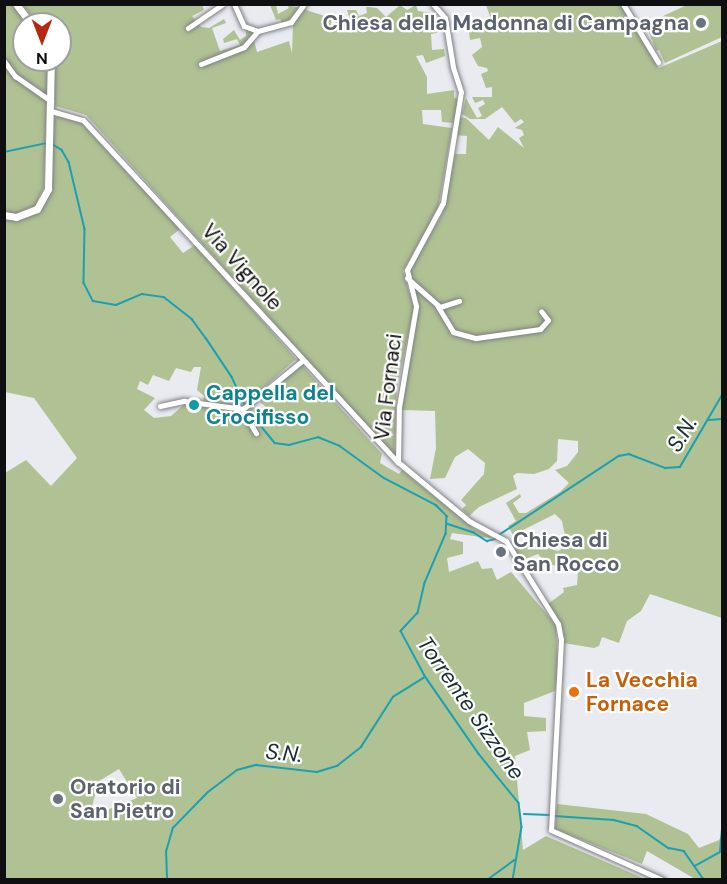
<!DOCTYPE html>
<style>
body{margin:0}
#map{position:relative;width:727px;height:884px;overflow:hidden;background:#eaeaf1;font-family:"DM Sans",sans-serif}
div>[style]{position:absolute}
.green>*{inset:0;background:#b0c293}
.stream>*{height:1.5px;margin:-0.75px;padding:0 0.75px;transform-origin:0.75px;border-radius:0.75px;background:#1ba0b1}
.roads{filter:drop-shadow(0 0 2px #7e7f84) drop-shadow(0 0 2px #7e7f84)}
.minor>*{height:5px;margin:-2.5px;padding:0 2.5px;transform-origin:2.5px;border-radius:2.5px;background:#fff}
.major>*{height:7px;margin:-3.5px;padding:0 3.5px;transform-origin:3.5px;border-radius:3.5px;background:#fff}
.dots>*{width:16px;height:16px;translate:-50% -50%;box-sizing:border-box;border:3px solid #fff;border-radius:50%}
span{translate:-50% -50%;white-space:nowrap;text-align:center;line-height:1.15;-webkit-text-stroke:4.5px #fff;paint-order:stroke}
.worship-label{font-size:21px;color:#5b616d;font-weight:700}
.right{translate:-100% -50%;text-align:right}
.left{translate:0 -50%;text-align:left}
.street-label{font-size:21px;color:#0f0f11}
.culture-label{font-size:21px;color:#0d838f;font-weight:700}
.food-label{font-size:21px;color:#c56008;font-weight:700}
.water-label{font-size:22px;color:#182d31;font-style:italic}
.frame{position:absolute;inset:0;border:6px solid #0f0f11;pointer-events:none}
.north{position:absolute;left:12px;top:12px;width:60px;height:60px;box-sizing:border-box;background:#fff;border:2px solid #9f9fa0;border-radius:50%;rotate:180deg;font-size:16px;font-weight:700;line-height:24px;text-align:center;color:#0f0f11}
.north::after{content:'';display:block;margin:auto;width:21px;height:27px;background:#b5290f;clip-path:polygon(50% 0,100% 100%,50% 72%,0 100%)}
</style>
<div id="map">
<div class="green">
<div style="clip-path:polygon(14px 4px,30px 24px,24px 24px,24px 60px,48px 63px,44px 187px,35px 206px,15px 214px,5px 213px,4px 5px)"></div>
<div style="clip-path:polygon(689px 4px,722px 5px,722px 37px,665px 63px,659px 50px,656px 51px,646px 24px)"></div>
<div style="clip-path:polygon(23px 5px,202px 5px,204px 10px,192px 16px,201px 27px,209px 28px,224px 19px,226px 23px,212px 28px,220px 51px,240px 45px,237px 39px,224px 43px,223px 39px,234px 30px,240px 40px,246px 36px,246px 29px,256px 32px,244px 48px,254px 40px,257px 52px,289px 41px,292px 53px,293px 23px,303px 9px,331px 18px,331px 31px,335px 29px,335px 21px,350px 20px,347px 10px,356px 10px,359px 16px,367px 13px,366px 7px,369px 7px,377px 8px,386px 17px,400px 5px,407px 10px,416px 5px,418px 11px,439px 14px,430px 16px,437px 33px,431px 34px,432px 50px,444px 49px,445px 56px,426px 63px,423px 55px,416px 56px,427px 77px,427px 94px,454px 90px,454px 98px,459px 99px,453px 123px,442px 122px,441px 110px,422px 110px,423px 124px,452px 128px,438px 209px,403px 271px,414px 308px,397px 388px,394px 456px,86px 115px,55px 106px,54px 60px,60px 60px,60px 24px,37px 24px)"></div>
<div style="clip-path:polygon(270px 5px,276px 5px,278px 14px,289px 8px,287px 5px,301px 8px,283px 25px,280px 19px,276px 20px)"></div>
<div style="clip-path:polygon(486px 5px,621px 5px,659px 68px,722px 41px,722px 618px,650px 594px,641px 611px,627px 621px,619px 643px,602px 637px,599px 646px,594px 648px,564px 643px,561px 628px,548px 604px,564px 592px,563px 588px,577px 585px,578px 572px,546px 563px,538px 554px,520px 561px,514px 547px,532px 540px,535px 545px,554px 537px,559px 547px,549px 543px,548px 548px,558px 551px,567px 546px,562px 521px,555px 514px,513px 535px,508px 526px,516px 521px,506px 503px,520px 494px,521px 497px,513px 503px,519px 513px,526px 513px,560px 492px,569px 483px,555px 470px,567px 466px,578px 452px,578px 441px,558px 439px,557px 461px,549px 469px,534px 474px,517px 473px,513px 476px,517px 489px,479px 507px,469px 516px,462px 509px,466px 505px,461px 500px,484px 474px,485px 463px,468px 449px,455px 457px,445px 478px,430px 479px,436px 448px,435px 411px,401px 410px,418px 306px,410px 270px,443px 212px,455px 154px,466px 154px,467px 136px,456px 135px,458px 117px,466px 118px,489px 140px,498px 127px,524px 148px,519px 138px,524px 135px,522px 130px,515px 128px,524px 122px,521px 119px,515px 123px,502px 107px,485px 119px,470px 119px,462px 114px,466px 98px,477px 118px,482px 116px,478px 108px,485px 104px,483px 100px,475px 103px,472px 97px,492px 97px,492px 87px,486px 88px,481px 74px,488px 71px,487px 68px,478px 66px,472px 55px,482px 47px,480px 38px,470px 40px,469px 32px,493px 25px)"></div>
<div style="clip-path:polygon(evenodd,59px 116px,81px 123px,180px 229px,170px 237px,183px 253px,195px 245px,296px 359px,242px 407px,203px 403px,204px 396px,197px 390px,201px 367px,194px 367px,191px 372px,176px 368px,169px 381px,153px 375px,148px 385px,140px 381px,137px 389px,155px 398px,144px 410px,154px 418px,171px 416px,187px 402px,238px 411px,253px 407px,264px 416px,272px 412px,260px 402px,301px 364px,382px 454px,380px 463px,399px 474px,402px 470px,473px 528px,495px 539px,452px 533px,450px 539px,463px 542px,463px 554px,447px 558px,449px 572px,478px 561px,482px 569px,492px 568px,497px 580px,511px 572px,556px 625px,558px 671px,555px 691px,524px 703px,524px 716px,546px 718px,546px 731px,527px 732px,530px 750px,515px 756px,523px 850px,546px 836px,645px 879px,5px 879px,5px 473px,26px 460px,51px 486px,77px 458px,34px 398px,5px 392px,5px 218px,29px 217px,48px 196px,51px 121px,59px 116px,119px 769px,137px 798px,89px 817px,99px 781px,119px 769px)"></div>
<div style="clip-path:polygon(557px 804px,646px 814px,688px 834px,699px 848px,719px 840px,722px 834px,722px 879px,695px 879px,647px 851px,642px 864px,555px 829px)"></div>
</div>
<div class="stream">
<div style="left:52px;top:144px;width:12px;rotate:31deg"></div>
<div style="left:62px;top:150px;width:14px;rotate:60deg"></div>
<div style="left:69px;top:162px;width:69px;rotate:76.6deg"></div>
<div style="left:85px;top:229px;width:54px;rotate:91.1deg"></div>
<div style="left:84px;top:283px;width:20px;rotate:63deg"></div>
<div style="left:93px;top:301px;width:23px;rotate:10deg"></div>
<div style="left:116px;top:305px;width:28px;rotate:-23deg"></div>
<div style="left:142px;top:294px;width:22px;rotate:8deg"></div>
<div style="left:164px;top:297px;width:36px;rotate:38deg"></div>
<div style="left:192px;top:319px;width:24px;rotate:54deg"></div>
<div style="left:206px;top:338px;width:47px;rotate:56.3deg"></div>
<div style="left:232px;top:377px;width:35px;rotate:65deg"></div>
<div style="left:247px;top:409px;width:44px;rotate:50.5deg"></div>
<div style="left:275px;top:443px;width:14px;rotate:8deg"></div>
<div style="left:289px;top:445px;width:30px;rotate:-15deg"></div>
<div style="left:318px;top:437px;width:24px;rotate:22deg"></div>
<div style="left:340px;top:446px;width:54px;rotate:36deg"></div>
<div style="left:384px;top:478px;width:59px;rotate:27.4deg"></div>
<div style="left:436px;top:505px;width:16px;rotate:45deg"></div>
<div style="left:447px;top:516px;width:18px;rotate:93deg"></div>
<div style="left:446px;top:534px;width:53px;rotate:113.2deg"></div>
<div style="left:425px;top:583px;width:31px;rotate:103deg"></div>
<div style="left:418px;top:613px;width:25px;rotate:133deg"></div>
<div style="left:401px;top:631px;width:51px;rotate:61.9deg"></div>
<div style="left:425px;top:676px;width:95px;rotate:55.3deg"></div>
<div style="left:479px;top:754px;width:63px;rotate:50.8deg"></div>
<div style="left:519px;top:803px;width:24px;rotate:83deg"></div>
<div style="left:522px;top:827px;width:54px;rotate:99.6deg"></div>
<div style="left:4px;top:152px;width:44px;rotate:-11.8deg"></div>
<div style="left:709px;top:420px;width:13px;rotate:-4deg"></div>
<div style="left:448px;top:524px;width:26px;rotate:18deg"></div>
<div style="left:473px;top:532px;width:17px;rotate:33deg"></div>
<div style="left:487px;top:541px;width:9px;rotate:-13deg"></div>
<div style="left:499px;top:535px;width:144px;rotate:-33.4deg"></div>
<div style="left:619px;top:456px;width:10px;rotate:-11deg"></div>
<div style="left:629px;top:454px;width:39px;rotate:21deg"></div>
<div style="left:665px;top:468px;width:15px;rotate:-4deg"></div>
<div style="left:680px;top:467px;width:83px;rotate:-59.7deg"></div>
<div style="left:524px;top:814px;width:25px;rotate:2deg"></div>
<div style="left:554px;top:816px;width:60px;rotate:3.8deg"></div>
<div style="left:614px;top:820px;width:24px;rotate:15deg"></div>
<div style="left:637px;top:826px;width:39px;rotate:35deg"></div>
<div style="left:669px;top:848px;width:15px;rotate:11deg"></div>
<div style="left:684px;top:851px;width:35px;rotate:55deg"></div>
<div style="left:695px;top:866px;width:29px;rotate:-29deg"></div>
<div style="left:720px;top:852px;width:25px;rotate:-85deg"></div>
<div style="left:167px;top:878px;width:26px;rotate:-92deg"></div>
<div style="left:166px;top:852px;width:25px;rotate:-74deg"></div>
<div style="left:173px;top:828px;width:50px;rotate:-45.8deg"></div>
<div style="left:208px;top:792px;width:36px;rotate:-37deg"></div>
<div style="left:237px;top:770px;width:20px;rotate:-15deg"></div>
<div style="left:256px;top:765px;width:61px;rotate:6.5deg"></div>
<div style="left:317px;top:772px;width:21px;rotate:-17deg"></div>
<div style="left:337px;top:766px;width:31px;rotate:-38deg"></div>
<div style="left:361px;top:747px;width:59px;rotate:-57.4deg"></div>
<div style="left:393px;top:697px;width:36px;rotate:-32deg"></div>
<div style="left:487px;top:880px;width:34px;rotate:-36deg"></div>
</div>
<div class="roads">
<div class="minor">
<div style="left:234px;top:4px;width:24px;rotate:66deg"></div>
<div style="left:244px;top:26px;width:15px;rotate:20deg"></div>
<div style="left:258px;top:31px;width:34px;rotate:-15deg"></div>
<div style="left:291px;top:22px;width:22px;rotate:-54deg"></div>
<div style="left:623px;top:4px;width:68px;rotate:58.9deg"></div>
<div style="left:188px;top:28px;width:42px;rotate:-34.4deg"></div>
<div style="left:4px;top:61px;width:19px;rotate:54deg"></div>
<div style="left:15px;top:76px;width:44px;rotate:34.8deg"></div>
<div style="left:201px;top:64px;width:46px;rotate:-21.6deg"></div>
<div style="left:244px;top:47px;width:21px;rotate:-49deg"></div>
<div style="left:51px;top:111px;width:33px;rotate:16deg"></div>
<div style="left:83px;top:120px;width:465px;rotate:47.4deg"></div>
<div style="left:398px;top:462px;width:92px;rotate:39.7deg"></div>
<div style="left:469px;top:521px;width:42px;rotate:28.4deg"></div>
<div style="left:506px;top:541px;width:98px;rotate:57.9deg"></div>
<div style="left:558px;top:624px;width:16px;rotate:79deg"></div>
<div style="left:561px;top:640px;width:190px;rotate:93deg"></div>
<div style="left:551px;top:830px;width:123px;rotate:24.1deg"></div>
<div style="left:407px;top:278px;width:44px;rotate:41.3deg"></div>
<div style="left:440px;top:307px;width:20px;rotate:-18deg"></div>
<div style="left:437px;top:305px;width:31px;rotate:59deg"></div>
<div style="left:453px;top:332px;width:24px;rotate:15deg"></div>
<div style="left:476px;top:338px;width:65px;rotate:-8deg"></div>
<div style="left:540px;top:329px;width:12px;rotate:-48deg"></div>
<div style="left:548px;top:320px;width:11px;rotate:-128deg"></div>
<div style="left:160px;top:406px;width:25px;rotate:-12deg"></div>
<div style="left:184px;top:401px;width:60px;rotate:7.7deg"></div>
<div style="left:243px;top:409px;width:77px;rotate:-39.2deg"></div>
<div style="left:242px;top:409px;width:28px;rotate:60deg"></div>
<div style="left:398px;top:462px;width:55px;rotate:-89deg"></div>
<div style="left:399px;top:407px;width:102px;rotate:-80.4deg"></div>
<div style="left:416px;top:306px;width:37px;rotate:-104deg"></div>
<div style="left:407px;top:270px;width:76px;rotate:-61.8deg"></div>
<div style="left:443px;top:203px;width:112px;rotate:-80.8deg"></div>
<div style="left:461px;top:92px;width:26px;rotate:-108deg"></div>
<div style="left:453px;top:67px;width:50px;rotate:-99.3deg"></div>
<div style="left:445px;top:18px;width:18px;rotate:-131deg"></div>
</div>
<div class="major">
<div style="left:16px;top:4px;width:25px;rotate:53deg"></div>
<div style="left:4px;top:215px;width:12px;rotate:9deg"></div>
<div style="left:16px;top:217px;width:22px;rotate:-21deg"></div>
<div style="left:37px;top:209px;width:23px;rotate:-61deg"></div>
<div style="left:48px;top:189px;width:129px;rotate:-88.7deg"></div>
</div>
</div>
<div class="dots">
<div style="left:701px;top:23px;background:#6b7280"></div>
<div style="left:194px;top:405px;background:#0f9aa8"></div>
<div style="left:501px;top:552px;background:#6b7280"></div>
<div style="left:574px;top:692px;background:#e8710a"></div>
<div style="left:58px;top:799px;background:#6b7280"></div>
</div>
<div class="worship-label">
<span class="right" style="left:689px;top:23px">Chiesa della Madonna di Campagna</span>
<span class="left" style="left:513px;top:552px">Chiesa di<br>San Rocco</span>
<span class="left" style="left:70px;top:799px">Oratorio di<br>San Pietro</span>
</div>
<div class="street-label">
<span style="left:242px;top:267px;rotate:48deg">Via Vignole</span>
<span style="left:388px;top:387px;rotate:-83deg">Via Fornaci</span>
</div>
<div class="culture-label">
<span class="left" style="left:206px;top:405px">Cappella del<br>Crocifisso</span>
</div>
<div class="food-label">
<span class="left" style="left:586px;top:692px">La Vecchia<br>Fornace</span>
</div>
<div class="water-label">
<span style="left:682px;top:434px;rotate:-59deg">S.N.</span>
<span style="left:471px;top:708px;rotate:55deg">Torrente Sizzone</span>
<span style="left:284px;top:753px;rotate:6deg">S.N.</span>
</div>
<div class="frame"></div>
<div class="north">N</div>
</div>
